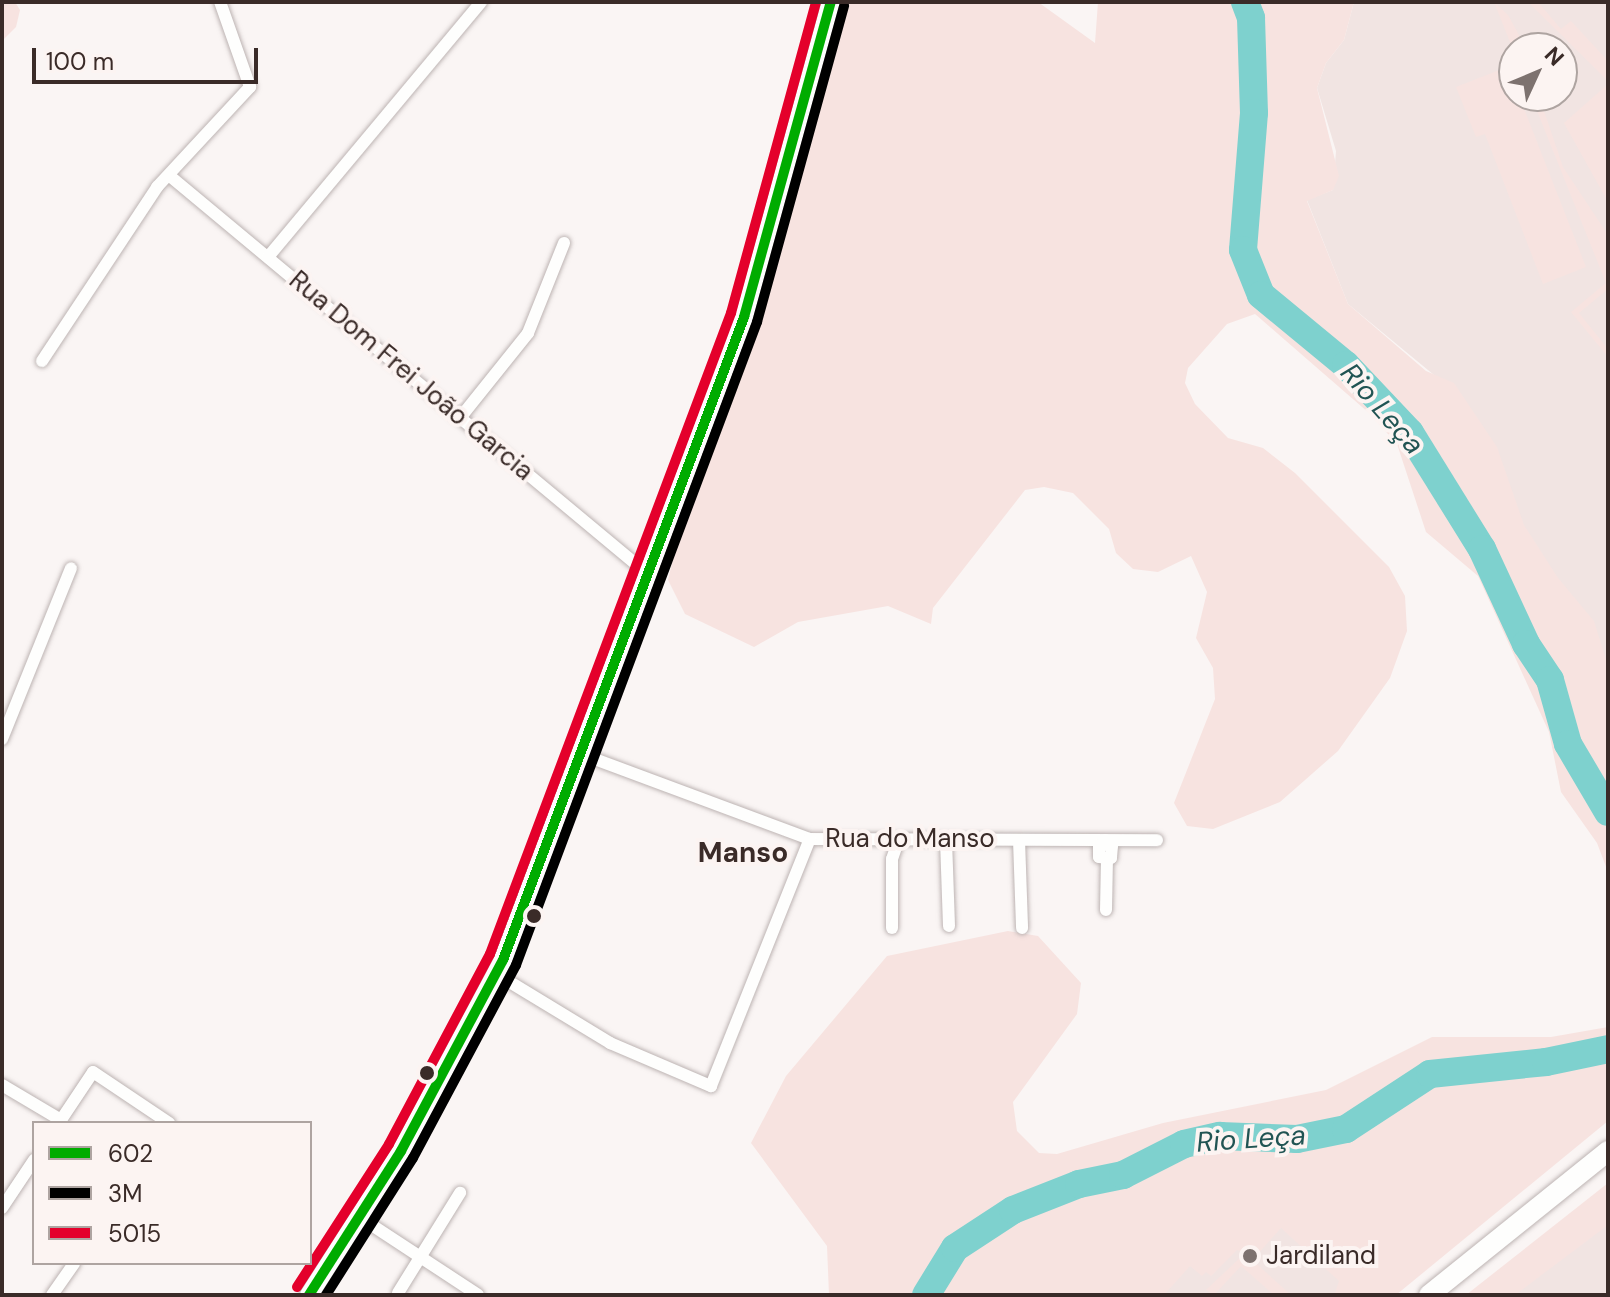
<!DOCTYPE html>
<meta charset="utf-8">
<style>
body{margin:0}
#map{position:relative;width:1610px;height:1297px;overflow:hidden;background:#faf5f4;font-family:"DM Sans",sans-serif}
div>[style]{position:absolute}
.built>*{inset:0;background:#f1e4e2}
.green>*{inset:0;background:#f7e3e0}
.river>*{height:28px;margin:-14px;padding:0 14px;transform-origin:14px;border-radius:14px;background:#7ed1ce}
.roads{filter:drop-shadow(0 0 2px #bdb4b3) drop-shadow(0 0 2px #bdb4b3)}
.street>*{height:12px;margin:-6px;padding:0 6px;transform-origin:6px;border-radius:6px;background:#fefefd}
.secondary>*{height:18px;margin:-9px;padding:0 9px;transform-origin:9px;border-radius:9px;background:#fefefd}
.primary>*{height:20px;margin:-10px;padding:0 10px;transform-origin:10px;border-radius:10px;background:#fefefd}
.bus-1>*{height:10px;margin:-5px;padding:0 5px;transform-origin:5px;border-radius:5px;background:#00ac00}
.bus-2>*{height:10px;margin:-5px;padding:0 5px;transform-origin:5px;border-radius:5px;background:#000}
.bus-3>*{height:10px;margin:-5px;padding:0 5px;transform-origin:5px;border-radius:5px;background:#e4002b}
.dots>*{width:22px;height:22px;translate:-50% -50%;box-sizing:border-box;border:4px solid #fcf4f2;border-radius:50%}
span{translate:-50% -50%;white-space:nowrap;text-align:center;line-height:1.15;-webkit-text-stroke:8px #fcf4f2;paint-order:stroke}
.street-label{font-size:26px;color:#3a2b28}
.poi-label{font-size:26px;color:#3a2b28}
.left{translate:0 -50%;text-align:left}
.water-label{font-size:28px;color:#215453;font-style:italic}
.neighbourhood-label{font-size:28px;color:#3a2b28;font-weight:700}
.frame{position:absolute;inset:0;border:4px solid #3a2b28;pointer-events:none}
.legend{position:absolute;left:32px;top:1121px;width:280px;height:144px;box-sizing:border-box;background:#fcf4f2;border:2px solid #aea4a1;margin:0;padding:10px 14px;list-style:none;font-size:24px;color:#3a2b28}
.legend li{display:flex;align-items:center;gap:16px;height:40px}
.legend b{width:40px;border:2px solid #aea4a1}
.north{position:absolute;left:1498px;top:32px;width:80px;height:80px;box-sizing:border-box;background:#fcf4f2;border:2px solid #aea4a1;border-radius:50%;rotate:46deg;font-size:22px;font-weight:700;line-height:32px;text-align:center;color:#3a2b28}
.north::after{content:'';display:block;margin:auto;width:28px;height:36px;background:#7d726f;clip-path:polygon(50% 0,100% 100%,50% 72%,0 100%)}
.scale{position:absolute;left:32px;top:48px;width:226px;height:36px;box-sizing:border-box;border:4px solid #3a2b28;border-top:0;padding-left:10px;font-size:24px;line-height:28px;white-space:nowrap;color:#3a2b28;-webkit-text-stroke:6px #fcf4f2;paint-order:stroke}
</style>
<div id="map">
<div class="built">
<div style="clip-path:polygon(evenodd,1354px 2px,1608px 2px,1608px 704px,1434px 375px,1348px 304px,1307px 200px,1333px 190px,1336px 151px,1317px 88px,1326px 63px,1344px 40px,1354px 2px,1514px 48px,1562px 48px,1562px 96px,1514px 96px,1514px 48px)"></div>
<div style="clip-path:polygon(1608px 1200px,1608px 1295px,1486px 1295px)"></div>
<div style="clip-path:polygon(1266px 1206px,1366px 1295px,1097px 1295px)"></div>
</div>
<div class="green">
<div style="clip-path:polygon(2px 2px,15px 2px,20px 10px,16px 27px,2px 41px)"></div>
<div style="clip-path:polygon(844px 2px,1038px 2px,1095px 43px,1098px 2px,1354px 2px,1344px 40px,1326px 63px,1317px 88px,1339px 176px,1333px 190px,1307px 201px,1348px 304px,1426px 371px,1454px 383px,1497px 447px,1524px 525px,1558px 578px,1594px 621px,1608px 666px,1608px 872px,1597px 843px,1561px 792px,1549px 732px,1478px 576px,1426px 532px,1397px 444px,1369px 413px,1255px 314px,1227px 324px,1188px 368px,1185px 383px,1195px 404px,1228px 438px,1263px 448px,1295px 473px,1389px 567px,1405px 596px,1407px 631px,1390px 678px,1338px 751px,1280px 802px,1213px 829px,1187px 826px,1174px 803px,1215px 699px,1213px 668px,1196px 638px,1207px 592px,1191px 556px,1158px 572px,1133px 569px,1116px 553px,1109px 529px,1073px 493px,1044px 487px,1025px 490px,933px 608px,931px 624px,888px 606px,798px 622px,754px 647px,685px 614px,668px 580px,680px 529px,787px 216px,838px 11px)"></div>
<div style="clip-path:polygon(1494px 2px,1508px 15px,1526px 48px,1514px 52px)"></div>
<div style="clip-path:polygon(1528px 2px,1538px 2px,1561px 29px,1571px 21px,1608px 61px,1608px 81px)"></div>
<div style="clip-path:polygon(1507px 67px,1514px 96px,1519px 96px,1586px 267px,1543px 284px,1485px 134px,1476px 137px,1456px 87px)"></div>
<div style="clip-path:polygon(1608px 84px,1608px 202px,1564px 123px)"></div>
<div style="clip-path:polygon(1531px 96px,1539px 96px,1563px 167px,1608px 235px,1608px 289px,1579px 313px,1608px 349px,1608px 357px,1571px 312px,1606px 283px)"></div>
<div style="clip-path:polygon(1008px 931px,1038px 936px,1081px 983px,1077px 1014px,1013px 1102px,1017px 1131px,1039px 1153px,1057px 1154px,1163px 1123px,1326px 1090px,1432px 1037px,1551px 1037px,1608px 1027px,1608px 1121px,1396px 1295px,1335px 1293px,1339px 1281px,1281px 1228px,1256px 1256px,1237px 1250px,1211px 1276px,1206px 1272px,1202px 1276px,1190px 1266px,1164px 1295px,829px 1295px,827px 1246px,751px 1143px,786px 1076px,887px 956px)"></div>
<div style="clip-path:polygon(1608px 1183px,1608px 1225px,1515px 1295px,1466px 1295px)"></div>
<div style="clip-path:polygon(1243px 1255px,1249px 1257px,1291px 1295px,1274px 1295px,1241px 1266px,1214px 1295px,1206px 1290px)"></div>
</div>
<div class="river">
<div style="left:1245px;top:2px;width:17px;rotate:69deg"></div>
<div style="left:1251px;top:18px;width:95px;rotate:88.2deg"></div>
<div style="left:1254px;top:113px;width:137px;rotate:94.6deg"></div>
<div style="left:1243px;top:250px;width:48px;rotate:68.2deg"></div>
<div style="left:1261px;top:295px;width:110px;rotate:39.5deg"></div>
<div style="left:1346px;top:365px;width:93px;rotate:46.7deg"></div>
<div style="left:1410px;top:433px;width:137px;rotate:58.2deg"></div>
<div style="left:1482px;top:549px;width:105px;rotate:65.1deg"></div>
<div style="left:1526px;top:644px;width:43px;rotate:56.3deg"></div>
<div style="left:1550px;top:680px;width:66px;rotate:74.3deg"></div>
<div style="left:1568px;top:744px;width:79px;rotate:59.5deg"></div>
<div style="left:926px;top:1295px;width:55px;rotate:-58.3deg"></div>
<div style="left:955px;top:1248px;width:69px;rotate:-33.2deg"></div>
<div style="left:1013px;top:1210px;width:71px;rotate:-21.5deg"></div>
<div style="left:1079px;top:1184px;width:45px;rotate:-11.6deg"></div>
<div style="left:1123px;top:1175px;width:68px;rotate:-26.9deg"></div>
<div style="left:1184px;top:1144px;width:37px;rotate:-13deg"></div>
<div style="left:1220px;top:1136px;width:77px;rotate:2.2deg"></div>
<div style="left:1297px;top:1139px;width:50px;rotate:-11.5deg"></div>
<div style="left:1346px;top:1129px;width:100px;rotate:-33.2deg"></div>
<div style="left:1430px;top:1074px;width:117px;rotate:-5.9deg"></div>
<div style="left:1546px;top:1062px;width:63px;rotate:-11.8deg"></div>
</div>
<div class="roads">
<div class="street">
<div style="left:171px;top:177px;width:623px;rotate:39.79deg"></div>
<div style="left:268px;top:257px;width:332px;rotate:-50.1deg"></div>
<div style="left:42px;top:361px;width:209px;rotate:-56.5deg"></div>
<div style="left:157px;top:187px;width:137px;rotate:-47.1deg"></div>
<div style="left:250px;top:87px;width:90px;rotate:-109.4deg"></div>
<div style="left:460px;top:418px;width:109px;rotate:-51.3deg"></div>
<div style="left:528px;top:333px;width:97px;rotate:-68.2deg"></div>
<div style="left:2px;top:739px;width:184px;rotate:-68deg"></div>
<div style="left:581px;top:754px;width:244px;rotate:20.4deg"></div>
<div style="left:810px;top:839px;width:347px;rotate:0.2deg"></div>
<div style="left:946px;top:840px;width:86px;rotate:88deg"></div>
<div style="left:1019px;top:840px;width:88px;rotate:88deg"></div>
<div style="left:1105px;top:840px;width:9px;rotate:41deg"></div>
<div style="left:1112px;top:846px;width:12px;rotate:95deg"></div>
<div style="left:1111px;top:858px;width:12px;rotate:-175deg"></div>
<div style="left:1099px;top:857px;width:12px;rotate:-90deg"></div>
<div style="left:1099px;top:845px;width:6px"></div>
<div style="left:1106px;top:910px;width:52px;rotate:-88.9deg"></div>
<div style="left:892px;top:928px;width:69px;rotate:-90deg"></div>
<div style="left:892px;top:859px;width:21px;rotate:-71deg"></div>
<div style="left:513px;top:984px;width:114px;rotate:31.3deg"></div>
<div style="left:610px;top:1043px;width:110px;rotate:23.1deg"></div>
<div style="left:711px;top:1086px;width:266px;rotate:-68.2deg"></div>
<div style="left:2px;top:1085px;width:69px;rotate:30.7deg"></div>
<div style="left:59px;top:1123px;width:61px;rotate:-56.3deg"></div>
<div style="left:93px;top:1072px;width:92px;rotate:33.9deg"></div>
<div style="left:2px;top:1208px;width:58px;rotate:-56.3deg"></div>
<div style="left:361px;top:1218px;width:140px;rotate:33.3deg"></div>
<div style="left:398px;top:1293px;width:118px;rotate:-58.2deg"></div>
<div style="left:52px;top:1295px;width:39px;rotate:-55deg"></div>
</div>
<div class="secondary">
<div style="left:309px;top:1295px;width:171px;rotate:-57.4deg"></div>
<div style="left:401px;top:1151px;width:217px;rotate:-61.9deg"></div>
<div style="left:503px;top:960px;width:687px;rotate:-69.45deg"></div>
<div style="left:744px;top:317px;width:327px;rotate:-74.6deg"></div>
</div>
<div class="primary">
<div style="left:1429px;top:1295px;width:230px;rotate:-38.8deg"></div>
</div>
</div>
<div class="bus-1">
<div style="left:309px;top:1295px;width:171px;rotate:-57.4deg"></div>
<div style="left:401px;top:1151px;width:217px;rotate:-61.9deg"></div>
<div style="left:503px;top:960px;width:687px;rotate:-69.45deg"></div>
<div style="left:744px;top:317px;width:327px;rotate:-74.6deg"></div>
</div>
<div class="bus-2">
<div style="left:326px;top:1295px;width:162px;rotate:-57.6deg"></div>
<div style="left:413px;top:1158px;width:219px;rotate:-61.9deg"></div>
<div style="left:516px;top:965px;width:687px;rotate:-69.45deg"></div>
<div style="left:757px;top:322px;width:328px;rotate:-74.6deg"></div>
</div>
<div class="bus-3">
<div style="left:297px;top:1287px;width:170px;rotate:-57.2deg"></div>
<div style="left:389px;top:1144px;width:215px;rotate:-62deg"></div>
<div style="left:490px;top:954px;width:685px;rotate:-69.39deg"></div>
<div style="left:731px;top:313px;width:322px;rotate:-74.7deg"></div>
</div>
<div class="dots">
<div style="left:534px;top:916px;background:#3a2b28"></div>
<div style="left:427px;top:1073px;background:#3a2b28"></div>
<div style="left:1250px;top:1256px;background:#7d726f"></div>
</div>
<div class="street-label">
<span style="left:411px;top:376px;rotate:40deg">Rua Dom Frei João Garcia</span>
<span style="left:910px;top:839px">Rua do Manso</span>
</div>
<div class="poi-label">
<span class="left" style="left:1266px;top:1256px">Jardiland</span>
</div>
<div class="water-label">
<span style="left:1382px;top:409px;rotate:49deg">Rio Leça</span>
<span style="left:1251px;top:1139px;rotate:-4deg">Rio Leça</span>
</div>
<div class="neighbourhood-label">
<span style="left:743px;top:853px">Manso</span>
</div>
<div class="frame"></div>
<ul class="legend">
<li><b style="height:10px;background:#00ac00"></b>602</li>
<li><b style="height:10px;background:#000"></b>3M</li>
<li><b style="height:10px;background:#e4002b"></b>5015</li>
</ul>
<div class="north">N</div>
<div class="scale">100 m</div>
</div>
